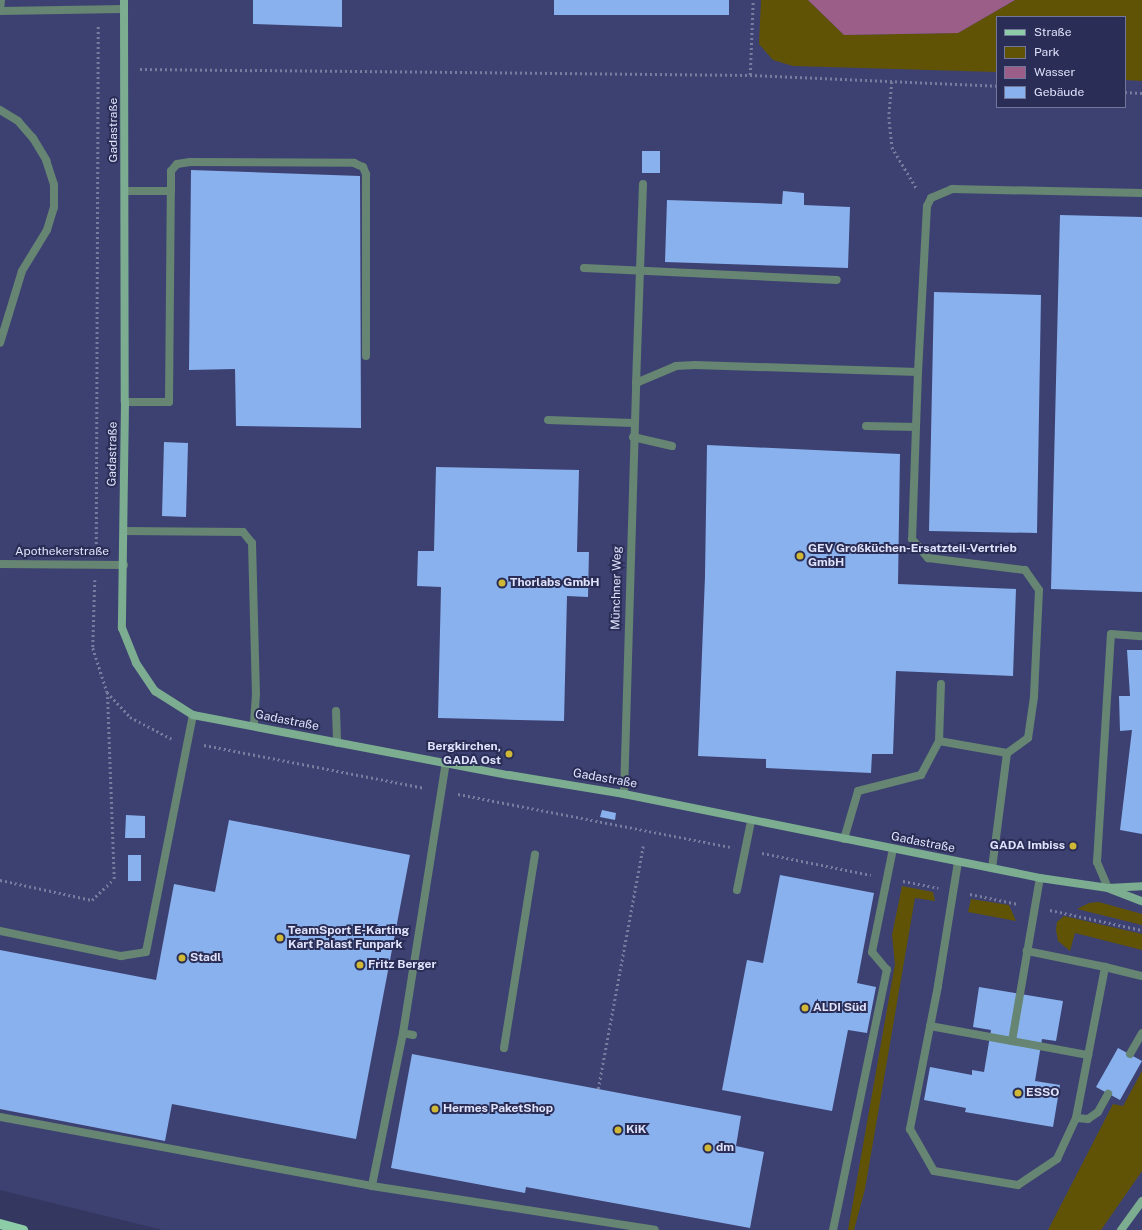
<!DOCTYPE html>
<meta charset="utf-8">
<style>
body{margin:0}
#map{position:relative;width:1142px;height:1230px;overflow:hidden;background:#343860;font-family:"Public Sans",sans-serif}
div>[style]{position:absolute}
.built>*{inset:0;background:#3d4171}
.green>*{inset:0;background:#605306}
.water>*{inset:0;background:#9b5e89}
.building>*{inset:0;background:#88b1ed}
.path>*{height:2.5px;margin-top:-1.25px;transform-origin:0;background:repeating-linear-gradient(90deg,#787c9e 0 2px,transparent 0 5px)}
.lane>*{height:8px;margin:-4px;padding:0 4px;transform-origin:4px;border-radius:4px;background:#668572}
.street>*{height:8px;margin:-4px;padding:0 4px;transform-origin:4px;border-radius:4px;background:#668572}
.secondary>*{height:8px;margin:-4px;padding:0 4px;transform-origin:4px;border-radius:4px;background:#7cad90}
.primary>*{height:10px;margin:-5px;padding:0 5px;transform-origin:5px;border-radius:5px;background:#8ccca7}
.dots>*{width:11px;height:11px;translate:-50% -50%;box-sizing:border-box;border:2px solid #2a2d55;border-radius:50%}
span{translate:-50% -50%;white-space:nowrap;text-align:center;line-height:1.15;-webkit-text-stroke:4px #2a2d55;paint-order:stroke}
.street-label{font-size:12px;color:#dfe3fc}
.poi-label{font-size:12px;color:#dfe3fc;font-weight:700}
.left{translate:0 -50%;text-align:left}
.right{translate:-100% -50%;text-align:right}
.legend{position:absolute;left:996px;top:16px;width:130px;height:92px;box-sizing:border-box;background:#2a2d55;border:1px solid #727698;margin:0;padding:5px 7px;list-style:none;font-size:12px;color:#dfe3fc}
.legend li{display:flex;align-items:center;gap:8px;height:20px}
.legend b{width:20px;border:1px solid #727698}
</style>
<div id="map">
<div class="built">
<div style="clip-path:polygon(evenodd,0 0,1142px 0,1142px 1230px,163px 1230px,0 1190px,0 0,997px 17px,1125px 17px,1125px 107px,997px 107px,997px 17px)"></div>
</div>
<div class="green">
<div style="clip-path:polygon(761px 0,808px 0,844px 35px,958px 33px,1015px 0,1142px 0,1142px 81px,1125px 80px,1125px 17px,997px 17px,997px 72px,793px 66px,773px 60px,759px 44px)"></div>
<div style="clip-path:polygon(902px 886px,933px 892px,935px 901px,915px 898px,865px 1189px,854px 1230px,848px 1230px,895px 964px,892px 935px)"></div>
<div style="clip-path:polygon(971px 899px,1009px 905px,1016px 921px,968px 912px)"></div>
<div style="clip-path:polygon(1099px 902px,1142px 914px,1142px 925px,1077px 909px,1089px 903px)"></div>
<div style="clip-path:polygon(1064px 916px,1142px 934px,1142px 950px,1075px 933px,1070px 951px,1058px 941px,1056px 930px,1057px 922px)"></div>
<div style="clip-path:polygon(1142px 1071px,1142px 1171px,1101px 1230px,1048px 1230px,1113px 1104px,1123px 1106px)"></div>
</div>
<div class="water">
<div style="clip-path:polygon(808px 0,1015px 0,958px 33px,844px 35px)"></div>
</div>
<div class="building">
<div style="clip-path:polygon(253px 0,342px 0,342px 27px,253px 24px)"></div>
<div style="clip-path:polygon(554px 0,729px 0,729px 15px,554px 15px)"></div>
<div style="clip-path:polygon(642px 151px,660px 151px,660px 173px,642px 173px)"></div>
<div style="clip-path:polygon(191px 170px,360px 176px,361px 428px,236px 426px,235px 369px,189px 370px)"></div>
<div style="clip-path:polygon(783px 191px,804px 193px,804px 205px,850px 207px,848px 268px,665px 262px,667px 200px,782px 204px)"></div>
<div style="clip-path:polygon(1060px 215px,1142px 217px,1142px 592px,1051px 589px)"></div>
<div style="clip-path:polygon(934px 292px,1041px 295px,1037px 533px,929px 531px)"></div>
<div style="clip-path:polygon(164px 442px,188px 443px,186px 517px,162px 516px)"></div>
<div style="clip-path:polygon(707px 445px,900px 454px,898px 584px,1016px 589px,1013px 676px,896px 671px,893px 754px,872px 754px,871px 773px,766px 768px,766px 759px,698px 756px,705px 576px)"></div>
<div style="clip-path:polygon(436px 467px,579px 470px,577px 552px,589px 552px,588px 597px,567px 596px,564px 721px,438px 718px,441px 587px,417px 586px,418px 551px,434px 551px)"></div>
<div style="clip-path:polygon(1127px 650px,1142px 650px,1142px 834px,1120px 830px,1132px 730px,1120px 731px,1119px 696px,1130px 696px)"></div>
<div style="clip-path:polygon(602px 810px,616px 813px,615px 820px,600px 817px)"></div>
<div style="clip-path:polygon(126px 815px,145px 816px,145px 838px,125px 838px)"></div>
<div style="clip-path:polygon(229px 820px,410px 855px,356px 1139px,172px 1104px,165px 1141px,0 1109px,0 950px,156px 980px,174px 884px,215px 892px)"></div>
<div style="clip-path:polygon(128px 855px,141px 855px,141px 881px,128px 881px)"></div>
<div style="clip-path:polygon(780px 875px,874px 893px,857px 983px,876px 987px,867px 1033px,848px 1030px,832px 1111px,722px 1090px,747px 960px,763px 963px)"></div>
<div style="clip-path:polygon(979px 987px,1063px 1001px,1056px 1041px,1042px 1039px,1035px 1081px,1060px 1085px,1053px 1127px,965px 1112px,966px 1108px,924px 1100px,930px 1067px,972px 1075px,972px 1070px,984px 1072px,991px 1030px,973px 1027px)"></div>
<div style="clip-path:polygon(1118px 1048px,1142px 1061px,1120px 1100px,1096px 1087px)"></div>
<div style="clip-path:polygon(412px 1054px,741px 1116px,736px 1146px,764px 1152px,750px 1228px,526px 1187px,525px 1193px,391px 1168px)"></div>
</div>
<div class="path">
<div style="left:140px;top:69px;width:610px;rotate:0.56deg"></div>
<div style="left:750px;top:75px;width:247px;rotate:2.5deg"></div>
<div style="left:750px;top:75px;width:75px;rotate:-87.7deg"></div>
<div style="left:892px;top:82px;width:35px;rotate:95deg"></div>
<div style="left:889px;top:117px;width:30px;rotate:84deg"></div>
<div style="left:892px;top:147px;width:49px;rotate:59.2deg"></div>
<div style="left:1125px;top:92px;width:17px;rotate:3deg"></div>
<div style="left:96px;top:549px;width:523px;rotate:-89.78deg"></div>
<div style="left:95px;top:580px;width:68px;rotate:91.7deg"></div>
<div style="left:93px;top:648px;width:46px;rotate:72.3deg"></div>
<div style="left:107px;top:692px;width:34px;rotate:47deg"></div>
<div style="left:130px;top:717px;width:47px;rotate:27.6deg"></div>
<div style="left:204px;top:745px;width:225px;rotate:11deg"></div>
<div style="left:458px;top:794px;width:277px;rotate:11deg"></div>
<div style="left:762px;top:853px;width:111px;rotate:11.4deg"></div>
<div style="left:0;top:880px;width:94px;rotate:12.3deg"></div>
<div style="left:92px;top:900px;width:30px;rotate:-44deg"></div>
<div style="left:114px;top:879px;width:187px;rotate:-92.1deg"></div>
<div style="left:903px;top:881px;width:36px;rotate:11deg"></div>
<div style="left:970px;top:894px;width:49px;rotate:11.8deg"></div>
<div style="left:1050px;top:910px;width:94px;rotate:12.3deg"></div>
<div style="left:598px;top:1089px;width:247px;rotate:-79.5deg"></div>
</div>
<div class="lane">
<div style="left:0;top:11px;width:124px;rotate:-0.9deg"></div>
<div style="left:0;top:11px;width:11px;rotate:-85deg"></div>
<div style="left:0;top:110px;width:21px;rotate:31deg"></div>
<div style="left:18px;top:121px;width:23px;rotate:49deg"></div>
<div style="left:33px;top:138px;width:26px;rotate:59deg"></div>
<div style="left:46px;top:160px;width:26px;rotate:72deg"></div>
<div style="left:54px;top:185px;width:22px;rotate:90deg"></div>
<div style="left:54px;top:207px;width:24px;rotate:107deg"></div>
<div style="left:47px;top:230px;width:48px;rotate:121.4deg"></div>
<div style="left:22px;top:271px;width:75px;rotate:107deg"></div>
<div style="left:643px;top:184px;width:199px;rotate:92deg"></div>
<div style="left:636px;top:383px;width:43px;rotate:-23deg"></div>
<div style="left:676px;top:366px;width:19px;rotate:-3deg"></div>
<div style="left:695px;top:365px;width:223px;rotate:1.8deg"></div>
<div style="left:918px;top:372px;width:166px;rotate:-86.9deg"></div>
<div style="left:927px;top:206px;width:9px;rotate:-63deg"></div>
<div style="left:931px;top:198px;width:23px;rotate:-23deg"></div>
<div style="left:952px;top:189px;width:190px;rotate:1.2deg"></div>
<div style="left:171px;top:191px;width:20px;rotate:-90deg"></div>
<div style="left:171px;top:171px;width:9px;rotate:-49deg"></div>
<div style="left:177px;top:164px;width:13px;rotate:-9deg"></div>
<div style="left:190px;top:162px;width:164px;rotate:0.3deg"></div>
<div style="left:354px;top:163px;width:10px;rotate:24deg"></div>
<div style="left:363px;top:167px;width:8px;rotate:67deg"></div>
<div style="left:366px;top:174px;width:182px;rotate:90deg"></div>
<div style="left:584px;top:268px;width:253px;rotate:2.7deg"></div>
<div style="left:125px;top:402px;width:44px"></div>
<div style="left:169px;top:402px;width:211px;rotate:-89.5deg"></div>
<div style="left:171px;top:191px;width:46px;rotate:180deg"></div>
<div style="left:548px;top:420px;width:85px;rotate:2deg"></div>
<div style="left:866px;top:426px;width:50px;rotate:1.1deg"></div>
<div style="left:916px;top:427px;width:112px;rotate:92deg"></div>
<div style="left:912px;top:539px;width:25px;rotate:50deg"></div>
<div style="left:928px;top:558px;width:98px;rotate:7.1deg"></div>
<div style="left:1025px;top:570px;width:24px;rotate:55deg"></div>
<div style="left:1039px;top:590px;width:107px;rotate:92.7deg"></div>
<div style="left:1034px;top:697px;width:41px;rotate:98.3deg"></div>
<div style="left:1028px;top:738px;width:26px;rotate:144deg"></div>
<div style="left:916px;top:427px;width:55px;rotate:-87.9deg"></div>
<div style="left:633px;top:437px;width:40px;rotate:13deg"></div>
<div style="left:124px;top:531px;width:119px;rotate:0.5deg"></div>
<div style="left:243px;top:532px;width:14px;rotate:51deg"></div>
<div style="left:252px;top:543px;width:151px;rotate:88.5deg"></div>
<div style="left:256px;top:694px;width:32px;rotate:94deg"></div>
<div style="left:336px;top:711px;width:32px;rotate:88deg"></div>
<div style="left:939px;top:741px;width:57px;rotate:-88deg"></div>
<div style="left:844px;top:839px;width:50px;rotate:-73.7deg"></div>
<div style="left:858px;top:791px;width:65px;rotate:-14.3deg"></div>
<div style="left:921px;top:775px;width:38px;rotate:-62deg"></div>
<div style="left:939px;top:741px;width:69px;rotate:10deg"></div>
<div style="left:1007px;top:753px;width:116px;rotate:97.4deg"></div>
<div style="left:958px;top:862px;width:126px;rotate:99.2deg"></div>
<div style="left:938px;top:986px;width:146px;rotate:101.1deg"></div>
<div style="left:910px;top:1129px;width:48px;rotate:60.3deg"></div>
<div style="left:934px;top:1171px;width:85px;rotate:9.5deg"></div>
<div style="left:1018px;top:1185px;width:47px;rotate:-33.7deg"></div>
<div style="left:1057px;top:1159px;width:45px;rotate:-65.1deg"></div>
<div style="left:1076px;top:1118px;width:154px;rotate:-79.1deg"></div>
<div style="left:1105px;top:967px;width:80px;rotate:-168.4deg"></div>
<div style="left:1108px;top:888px;width:28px;rotate:-113deg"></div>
<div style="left:1097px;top:862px;width:228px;rotate:-86.5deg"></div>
<div style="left:1111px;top:634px;width:31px;rotate:4deg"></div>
<div style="left:737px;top:890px;width:70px;rotate:-78.5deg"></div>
<div style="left:0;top:931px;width:124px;rotate:11.7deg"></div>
<div style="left:121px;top:956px;width:25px;rotate:-9deg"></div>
<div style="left:146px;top:952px;width:242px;rotate:-78.8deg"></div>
<div style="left:1105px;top:967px;width:38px;rotate:14deg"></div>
<div style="left:930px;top:1026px;width:161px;rotate:10.4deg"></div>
<div style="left:403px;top:1033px;width:156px;rotate:101.5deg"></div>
<div style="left:372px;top:1186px;width:286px;rotate:8.8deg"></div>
<div style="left:413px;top:1035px;width:10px;rotate:-169deg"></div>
<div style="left:403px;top:1033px;width:273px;rotate:-81deg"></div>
<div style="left:1012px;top:1041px;width:165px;rotate:-80.3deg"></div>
<div style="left:504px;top:1048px;width:196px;rotate:-80.9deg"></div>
<div style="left:1130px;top:1054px;width:24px;rotate:-60deg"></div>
<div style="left:0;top:1117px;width:378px;rotate:10.5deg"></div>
<div style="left:1076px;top:1118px;width:12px;rotate:5deg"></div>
<div style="left:1088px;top:1119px;width:12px;rotate:-35deg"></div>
<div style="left:1098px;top:1112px;width:21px;rotate:-61deg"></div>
<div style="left:833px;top:1230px;width:266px;rotate:-78.3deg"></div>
<div style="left:887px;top:970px;width:23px;rotate:-130deg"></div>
<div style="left:872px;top:952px;width:105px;rotate:-78.5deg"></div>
</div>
<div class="street">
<div style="left:0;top:564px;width:124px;rotate:0.5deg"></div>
<div style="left:624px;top:794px;width:411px;rotate:-88.3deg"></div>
</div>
<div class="secondary">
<div style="left:124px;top:0;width:402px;rotate:89.9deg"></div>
<div style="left:125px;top:402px;width:226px;rotate:90.8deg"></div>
<div style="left:122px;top:628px;width:38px;rotate:68deg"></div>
<div style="left:136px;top:663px;width:34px;rotate:56deg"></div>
<div style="left:155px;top:691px;width:45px;rotate:32.3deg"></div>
<div style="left:193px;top:715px;width:322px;rotate:10.8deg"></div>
<div style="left:509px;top:775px;width:117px;rotate:9.4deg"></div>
<div style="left:624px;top:794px;width:424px;rotate:11.4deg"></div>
<div style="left:1040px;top:878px;width:69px;rotate:8.4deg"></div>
<div style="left:1108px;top:888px;width:34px;rotate:-3deg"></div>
<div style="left:1110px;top:889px;width:34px;rotate:21deg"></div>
<div style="left:1121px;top:1230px;width:36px;rotate:-54deg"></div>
</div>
<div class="primary">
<div style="left:0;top:1224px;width:24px;rotate:15deg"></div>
</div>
<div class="dots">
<div style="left:800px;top:556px;background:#d0b837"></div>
<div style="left:502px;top:583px;background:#d0b837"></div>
<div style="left:509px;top:754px;background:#d0b837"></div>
<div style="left:1073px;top:846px;background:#d0b837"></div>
<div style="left:280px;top:938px;background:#d0b837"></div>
<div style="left:182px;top:958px;background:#d0b837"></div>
<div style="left:360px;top:965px;background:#d0b837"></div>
<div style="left:805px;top:1008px;background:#d0b837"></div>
<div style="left:1018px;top:1093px;background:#d0b837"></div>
<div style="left:435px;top:1109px;background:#d0b837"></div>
<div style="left:618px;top:1130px;background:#d0b837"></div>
<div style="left:708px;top:1148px;background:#d0b837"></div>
</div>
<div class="street-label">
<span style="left:114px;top:130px;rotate:-90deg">Gadastraße</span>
<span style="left:113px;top:454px;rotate:-89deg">Gadastraße</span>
<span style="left:62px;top:552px">Apothekerstraße</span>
<span style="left:617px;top:588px;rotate:-89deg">Münchner Weg</span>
<span style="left:287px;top:721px;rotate:11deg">Gadastraße</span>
<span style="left:605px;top:779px;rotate:10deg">Gadastraße</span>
<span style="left:923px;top:843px;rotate:11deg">Gadastraße</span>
</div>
<div class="poi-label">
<span class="left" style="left:808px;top:556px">GEV Großküchen-Ersatzteil-Vertrieb<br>GmbH</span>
<span class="left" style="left:510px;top:583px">Thorlabs GmbH</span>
<span class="right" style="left:501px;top:754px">Bergkirchen,<br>GADA Ost</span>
<span class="right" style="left:1065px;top:846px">GADA Imbiss</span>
<span class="left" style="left:288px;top:938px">TeamSport E-Karting<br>Kart Palast Funpark</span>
<span class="left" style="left:190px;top:958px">Stadl</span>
<span class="left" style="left:368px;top:965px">Fritz Berger</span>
<span class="left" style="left:813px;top:1008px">ALDI Süd</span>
<span class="left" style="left:1026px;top:1093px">ESSO</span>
<span class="left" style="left:443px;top:1109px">Hermes PaketShop</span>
<span class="left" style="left:626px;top:1130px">KiK</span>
<span class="left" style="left:716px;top:1148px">dm</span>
</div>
<ul class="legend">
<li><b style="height:5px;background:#8ccca7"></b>Straße</li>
<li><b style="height:11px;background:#605306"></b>Park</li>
<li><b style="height:11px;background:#9b5e89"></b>Wasser</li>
<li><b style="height:11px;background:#88b1ed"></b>Gebäude</li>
</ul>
</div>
